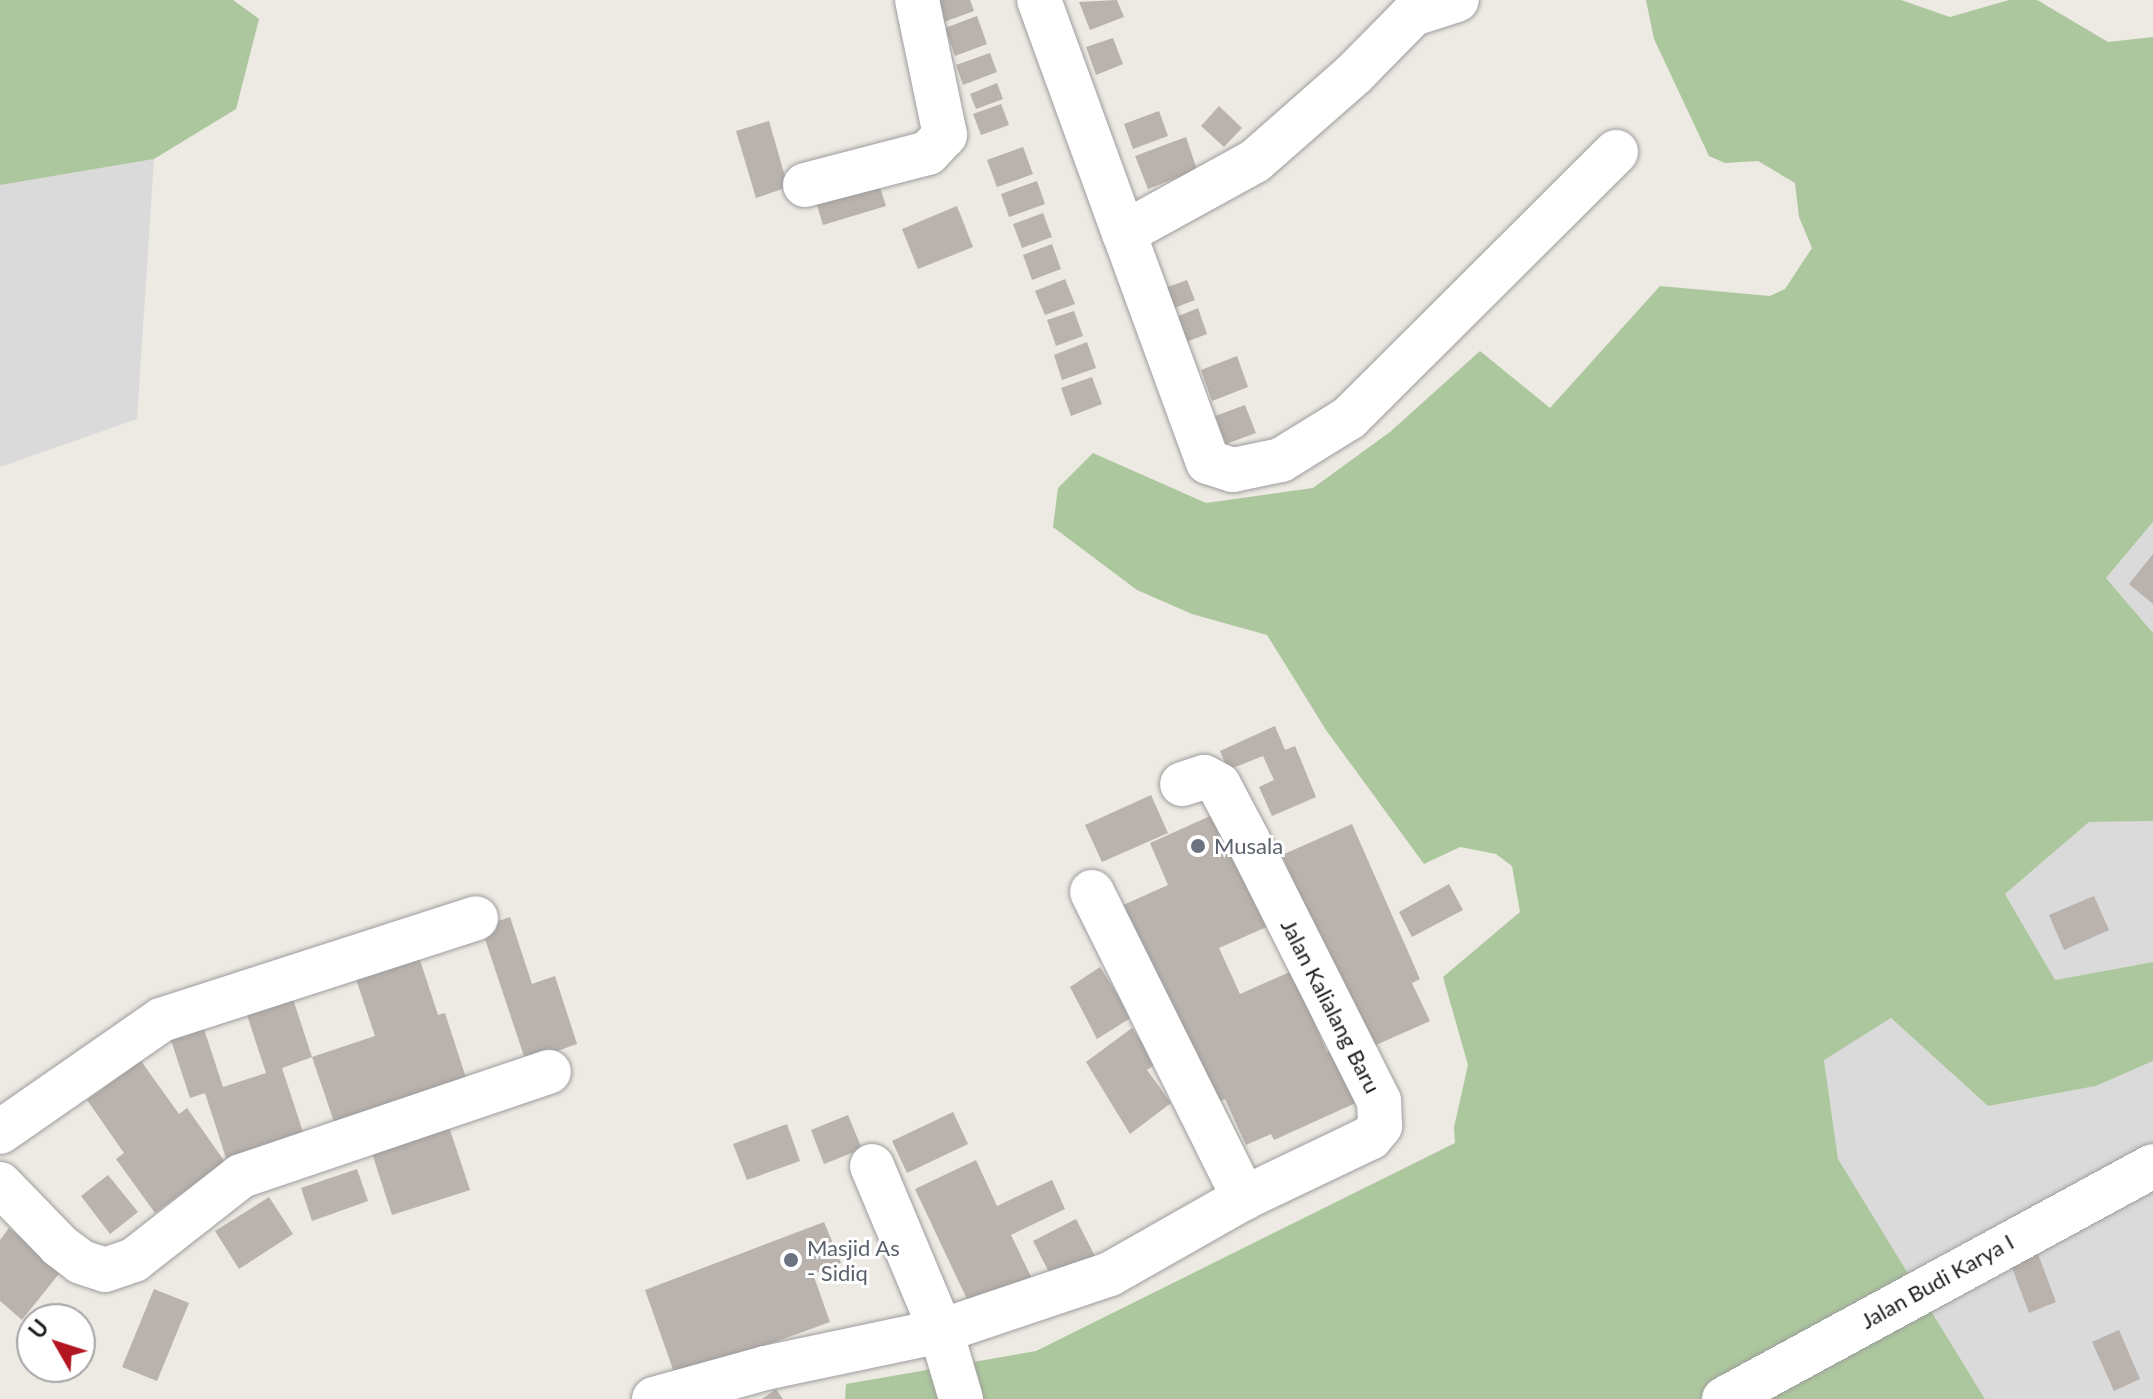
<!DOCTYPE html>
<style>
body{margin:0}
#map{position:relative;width:2153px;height:1399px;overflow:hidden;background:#ede9e3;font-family:Lato,sans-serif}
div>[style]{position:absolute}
.residential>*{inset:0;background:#dadada}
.forest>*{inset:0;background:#acc79d}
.building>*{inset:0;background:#b9b2ad}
.roads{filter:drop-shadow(0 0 2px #9d9d9d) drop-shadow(0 0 2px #9d9d9d)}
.minor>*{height:44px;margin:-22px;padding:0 22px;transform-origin:22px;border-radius:22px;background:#fff}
.dots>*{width:22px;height:22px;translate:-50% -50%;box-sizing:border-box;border:4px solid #fff;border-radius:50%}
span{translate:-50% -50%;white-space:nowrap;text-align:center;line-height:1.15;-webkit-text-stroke:6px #fff;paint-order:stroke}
.worship-label{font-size:22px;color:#5b616d}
.left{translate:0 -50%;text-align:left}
.street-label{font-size:22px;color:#1c1c1c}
.north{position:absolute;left:16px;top:1303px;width:80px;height:80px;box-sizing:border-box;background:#fff;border:2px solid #a4a4a4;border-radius:50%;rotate:309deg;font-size:22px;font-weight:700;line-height:32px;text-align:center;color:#1c1c1c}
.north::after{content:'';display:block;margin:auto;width:28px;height:36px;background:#b21721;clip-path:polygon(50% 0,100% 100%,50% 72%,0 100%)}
</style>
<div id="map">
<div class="residential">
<div style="clip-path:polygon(154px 159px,137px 419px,0 467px,0 185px)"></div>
<div style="clip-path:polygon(2153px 522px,2153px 633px,2106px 578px)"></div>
<div style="clip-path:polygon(2153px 821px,2153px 962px,2055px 980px,2005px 894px,2089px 822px)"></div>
<div style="clip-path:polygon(1891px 1018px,1988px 1106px,2096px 1086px,2153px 1061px,2153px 1399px,1985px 1399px,1838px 1159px,1824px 1059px)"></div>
</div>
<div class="forest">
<div style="clip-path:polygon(0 0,233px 0,259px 19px,236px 109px,154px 159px,0 185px)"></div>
<div style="clip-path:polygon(1646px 0,1901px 0,1950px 17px,2009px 0,2037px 0,2108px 42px,2153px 37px,2153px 522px,2106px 578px,2153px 633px,2153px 821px,2089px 822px,2005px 894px,2055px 980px,2153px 962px,2153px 1061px,2096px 1086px,1988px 1106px,1891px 1018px,1824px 1060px,1838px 1159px,1985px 1399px,845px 1399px,846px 1384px,1036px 1351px,1455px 1143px,1454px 1127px,1468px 1065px,1443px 977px,1520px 912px,1512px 866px,1496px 854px,1460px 847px,1424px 864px,1326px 730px,1267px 635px,1192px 614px,1137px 590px,1053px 527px,1058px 488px,1093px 453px,1206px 503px,1313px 488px,1390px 432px,1480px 351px,1550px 408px,1660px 286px,1770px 296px,1785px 289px,1812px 248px,1799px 217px,1795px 183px,1758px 161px,1725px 163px,1709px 156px,1654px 39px)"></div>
</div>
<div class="building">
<div style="clip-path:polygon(932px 0,970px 0,974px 11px,941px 23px)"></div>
<div style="clip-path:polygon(1117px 0,1124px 17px,1090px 30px,1079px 2px)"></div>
<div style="clip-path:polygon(977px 16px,987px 44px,955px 56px,945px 28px)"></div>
<div style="clip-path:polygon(1113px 38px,1123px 64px,1096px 75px,1086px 47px)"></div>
<div style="clip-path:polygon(990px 53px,997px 72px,963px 85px,956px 65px)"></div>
<div style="clip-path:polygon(997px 83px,1003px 99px,976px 109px,970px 94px)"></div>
<div style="clip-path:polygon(1001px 104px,1009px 125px,981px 135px,973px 114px)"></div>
<div style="clip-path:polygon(1219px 106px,1242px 128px,1224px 147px,1201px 126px)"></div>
<div style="clip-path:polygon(1159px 111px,1168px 136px,1133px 149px,1124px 124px)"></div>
<div style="clip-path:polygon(769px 121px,788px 187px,756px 198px,736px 131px)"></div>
<div style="clip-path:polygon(1186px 137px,1197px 170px,1148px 189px,1135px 156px)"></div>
<div style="clip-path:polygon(1023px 147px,1033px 174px,997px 187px,987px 160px)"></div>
<div style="clip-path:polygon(874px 169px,886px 206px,823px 225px,812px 189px)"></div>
<div style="clip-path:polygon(1037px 181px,1045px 204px,1009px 217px,1001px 194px)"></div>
<div style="clip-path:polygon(957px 206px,973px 247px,918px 269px,902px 229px)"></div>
<div style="clip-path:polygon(1043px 213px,1052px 237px,1022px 248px,1013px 224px)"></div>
<div style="clip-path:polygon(1052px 244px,1061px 269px,1032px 280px,1023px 255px)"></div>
<div style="clip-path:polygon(1065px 279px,1075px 304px,1045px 315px,1035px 291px)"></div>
<div style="clip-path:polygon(1187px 280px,1195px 300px,1169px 310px,1162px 289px)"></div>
<div style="clip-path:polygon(1198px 308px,1207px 334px,1178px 345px,1169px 320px)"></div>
<div style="clip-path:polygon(1074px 311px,1083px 336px,1056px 346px,1047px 320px)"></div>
<div style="clip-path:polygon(1087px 342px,1096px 368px,1062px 380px,1054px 355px)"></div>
<div style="clip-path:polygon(1237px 356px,1248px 387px,1212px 401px,1201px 370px)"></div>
<div style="clip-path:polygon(1092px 377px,1102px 404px,1071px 416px,1061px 388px)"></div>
<div style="clip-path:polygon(1245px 405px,1256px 433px,1226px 444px,1215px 416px)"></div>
<div style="clip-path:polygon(2153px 554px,2153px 604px,2129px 584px)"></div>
<div style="clip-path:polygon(1275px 726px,1285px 750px,1295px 746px,1316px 797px,1272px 816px,1259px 787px,1274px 780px,1263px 756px,1228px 770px,1220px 751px)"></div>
<div style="clip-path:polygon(1151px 795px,1168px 833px,1102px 862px,1085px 825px)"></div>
<div style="clip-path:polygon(1228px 808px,1271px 925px,1219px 948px,1240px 994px,1292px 971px,1327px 1052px,1336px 1048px,1360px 1101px,1274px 1140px,1271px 1134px,1246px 1145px,1225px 1099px,1210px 1105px,1121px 906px,1168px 885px,1150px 843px)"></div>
<div style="clip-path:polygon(1352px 824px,1420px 979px,1412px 983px,1430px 1021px,1367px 1049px,1282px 855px)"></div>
<div style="clip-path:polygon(1449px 884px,1463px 910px,1412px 937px,1399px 912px)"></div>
<div style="clip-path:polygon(2094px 896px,2109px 930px,2064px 950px,2049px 915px)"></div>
<div style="clip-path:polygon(510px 917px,532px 984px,555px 976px,577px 1044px,526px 1062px,481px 927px)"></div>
<div style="clip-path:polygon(416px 948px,438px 1015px,445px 1013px,467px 1081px,335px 1125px,312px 1057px,375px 1036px,353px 970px)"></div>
<div style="clip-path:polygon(1100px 967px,1132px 1017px,1097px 1039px,1070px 987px)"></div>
<div style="clip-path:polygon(290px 990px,312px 1057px,282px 1068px,304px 1135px,227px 1161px,205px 1093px,190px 1098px,168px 1031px,201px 1020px,223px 1087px,266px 1073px,244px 1006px)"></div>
<div style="clip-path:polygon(1132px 1028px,1157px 1063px,1147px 1070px,1171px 1103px,1130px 1134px,1086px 1062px)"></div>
<div style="clip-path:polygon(141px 1061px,179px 1114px,187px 1108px,225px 1162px,155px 1213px,116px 1159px,124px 1153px,87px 1100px)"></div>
<div style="clip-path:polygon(953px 1112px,968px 1144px,907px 1173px,892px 1141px)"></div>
<div style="clip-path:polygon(848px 1115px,862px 1149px,824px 1164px,811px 1130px)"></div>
<div style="clip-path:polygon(447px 1121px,470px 1190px,392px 1215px,370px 1147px)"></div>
<div style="clip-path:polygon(787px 1124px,800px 1161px,747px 1180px,733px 1144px)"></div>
<div style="clip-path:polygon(976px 1160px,997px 1206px,1052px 1180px,1065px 1209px,1011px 1235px,1035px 1285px,974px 1314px,915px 1189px)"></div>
<div style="clip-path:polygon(357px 1169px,368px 1201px,312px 1221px,301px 1188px)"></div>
<div style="clip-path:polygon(108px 1175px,138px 1212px,110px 1234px,81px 1196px)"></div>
<div style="clip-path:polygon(269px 1197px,293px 1234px,239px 1269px,215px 1231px)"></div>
<div style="clip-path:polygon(1076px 1219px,1096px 1258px,1053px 1280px,1033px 1241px)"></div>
<div style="clip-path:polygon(824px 1222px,841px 1263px,813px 1274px,830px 1322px,676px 1378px,645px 1290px)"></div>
<div style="clip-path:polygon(9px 1228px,62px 1270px,22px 1320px,0 1301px,0 1240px)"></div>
<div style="clip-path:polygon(2038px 1254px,2056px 1302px,2029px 1313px,2011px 1265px)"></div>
<div style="clip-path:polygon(154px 1289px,189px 1303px,157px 1381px,122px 1367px)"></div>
<div style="clip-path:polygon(2119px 1330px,2140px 1379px,2114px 1391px,2092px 1342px)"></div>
<div style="clip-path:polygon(776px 1389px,783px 1399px,762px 1399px)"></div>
</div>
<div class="roads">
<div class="minor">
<div style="left:1039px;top:0;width:248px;rotate:70deg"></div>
<div style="left:1124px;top:233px;width:149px;rotate:-28.8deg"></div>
<div style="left:1255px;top:161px;width:132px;rotate:-41.3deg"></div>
<div style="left:1354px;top:74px;width:84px;rotate:-45.5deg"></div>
<div style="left:1413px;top:14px;width:46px;rotate:-17.7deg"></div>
<div style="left:805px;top:185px;width:127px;rotate:-14.6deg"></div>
<div style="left:928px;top:153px;width:25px;rotate:-47deg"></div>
<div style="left:945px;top:135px;width:138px;rotate:-101.7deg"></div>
<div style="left:1124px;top:233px;width:244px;rotate:69.9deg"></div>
<div style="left:1208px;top:462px;width:26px;rotate:18deg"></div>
<div style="left:1233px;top:470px;width:49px;rotate:-11.8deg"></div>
<div style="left:1281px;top:460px;width:80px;rotate:-31.7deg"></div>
<div style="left:1349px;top:418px;width:377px;rotate:-44.9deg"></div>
<div style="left:1092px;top:892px;width:342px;rotate:63.6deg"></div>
<div style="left:0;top:1132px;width:196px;rotate:-34.8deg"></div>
<div style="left:161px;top:1020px;width:331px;rotate:-17.9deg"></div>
<div style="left:872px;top:1166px;width:179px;rotate:67.3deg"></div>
<div style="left:941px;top:1331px;width:71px;rotate:73.6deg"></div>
<div style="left:0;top:1184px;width:86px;rotate:45.9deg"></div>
<div style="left:60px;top:1246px;width:26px;rotate:37deg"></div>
<div style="left:81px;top:1262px;width:25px;rotate:18deg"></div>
<div style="left:105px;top:1270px;width:31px;rotate:-19deg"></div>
<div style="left:134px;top:1260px;width:136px;rotate:-38.1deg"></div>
<div style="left:241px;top:1176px;width:325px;rotate:-18.7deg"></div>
<div style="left:654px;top:1399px;width:115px;rotate:-15.6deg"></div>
<div style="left:765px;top:1368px;width:180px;rotate:-11.9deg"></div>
<div style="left:941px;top:1331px;width:178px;rotate:-18.6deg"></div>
<div style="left:1110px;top:1274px;width:154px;rotate:-29.6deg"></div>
<div style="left:1244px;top:1198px;width:140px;rotate:-25.5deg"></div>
<div style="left:1370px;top:1138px;width:16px;rotate:-50deg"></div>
<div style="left:1380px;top:1126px;width:25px;rotate:-92deg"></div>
<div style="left:1379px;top:1101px;width:290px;rotate:-116.7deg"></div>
<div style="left:1249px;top:842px;width:64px;rotate:-117.8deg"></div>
<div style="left:1219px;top:785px;width:17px;rotate:-152deg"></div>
<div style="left:1204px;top:777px;width:23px;rotate:162deg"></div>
<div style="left:1724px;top:1399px;width:488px;rotate:-28.5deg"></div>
</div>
</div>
<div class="dots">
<div style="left:1198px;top:846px;background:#6b7280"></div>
<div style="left:791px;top:1260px;background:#6b7280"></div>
</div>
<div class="worship-label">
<span class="left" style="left:1214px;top:846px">Musala</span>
<span class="left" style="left:807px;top:1260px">Masjid As<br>- Sidiq</span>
</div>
<div class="street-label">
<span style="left:1331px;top:1006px;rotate:63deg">Jalan Kalialang Baru</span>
<span style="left:1937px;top:1281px;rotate:-29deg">Jalan Budi Karya I</span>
</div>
<div class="north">U</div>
</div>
